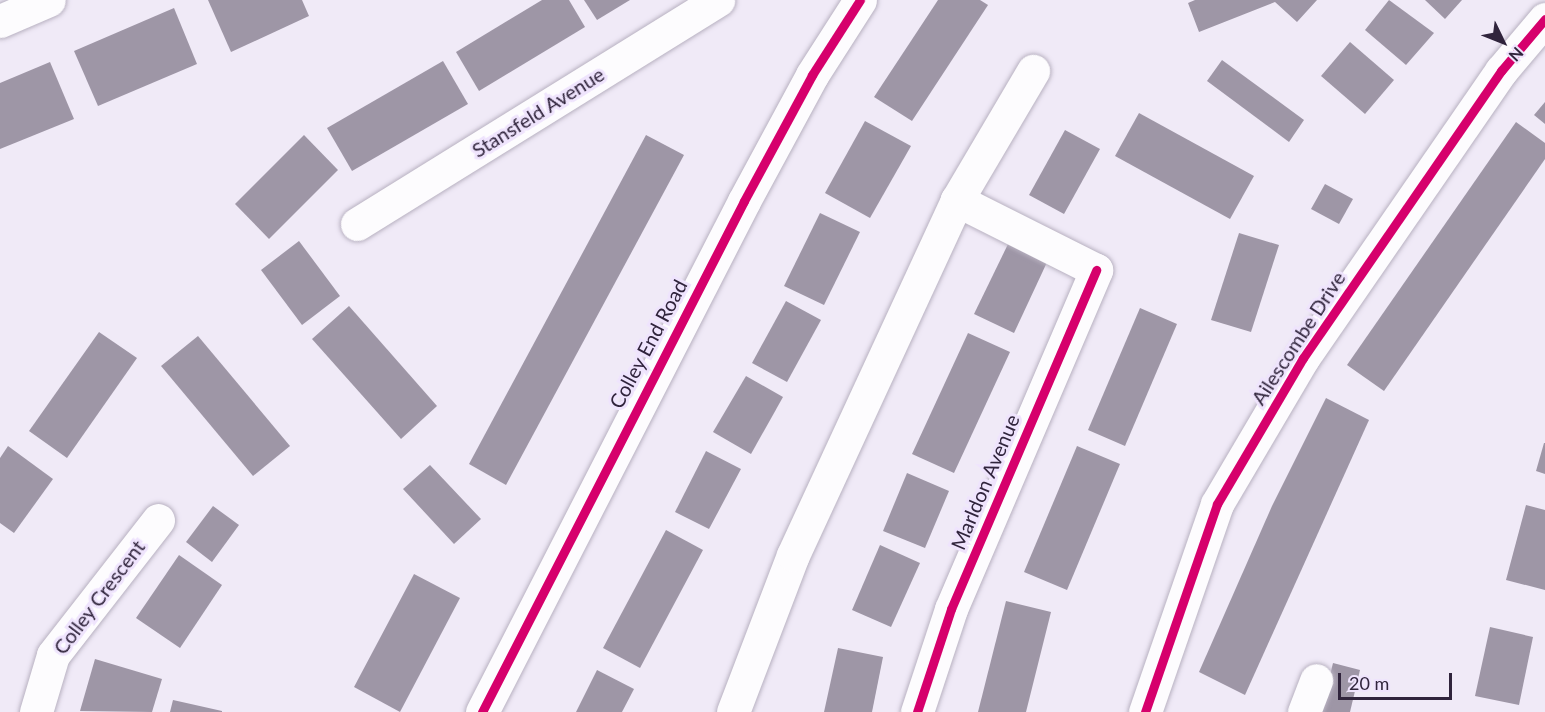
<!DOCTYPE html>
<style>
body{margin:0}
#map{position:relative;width:1545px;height:712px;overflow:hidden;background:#f0eaf7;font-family:Lato,sans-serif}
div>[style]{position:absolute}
.building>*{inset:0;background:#9e96a6}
.roads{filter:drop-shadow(0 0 2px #b8b1c1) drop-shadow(0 0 2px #b8b1c1)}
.minor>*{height:33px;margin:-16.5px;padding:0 16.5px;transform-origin:16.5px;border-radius:16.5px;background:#fdfcfe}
.cycleway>*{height:9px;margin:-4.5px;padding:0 4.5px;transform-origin:4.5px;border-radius:4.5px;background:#d6006c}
span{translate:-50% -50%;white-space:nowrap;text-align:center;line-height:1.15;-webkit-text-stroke:6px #efe4fd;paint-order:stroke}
.street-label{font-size:20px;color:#30243c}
.north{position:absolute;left:1473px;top:12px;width:60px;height:60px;-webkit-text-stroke:4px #efe4fd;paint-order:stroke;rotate:133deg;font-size:16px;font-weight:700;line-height:24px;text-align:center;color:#30243c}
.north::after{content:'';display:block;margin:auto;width:21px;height:27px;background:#30243c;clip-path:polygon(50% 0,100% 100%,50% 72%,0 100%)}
.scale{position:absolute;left:1338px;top:673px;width:114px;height:27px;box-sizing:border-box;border:3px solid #30243c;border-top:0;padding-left:8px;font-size:18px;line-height:21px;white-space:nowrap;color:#30243c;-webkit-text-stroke:4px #efe4fd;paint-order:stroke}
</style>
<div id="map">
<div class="building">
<div style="clip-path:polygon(208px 0,302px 0,309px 16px,231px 52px)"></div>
<div style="clip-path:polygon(542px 0,569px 0,585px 27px,479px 91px,456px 52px)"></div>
<div style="clip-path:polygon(584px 0,630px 0,597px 20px)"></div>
<div style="clip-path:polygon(938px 0,980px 0,988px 5px,912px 121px,874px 97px)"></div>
<div style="clip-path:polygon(1195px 0,1317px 0,1297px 22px,1275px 2px,1199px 32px,1188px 3px)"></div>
<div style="clip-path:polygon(1389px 0,1434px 33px,1406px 65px,1365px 30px)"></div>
<div style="clip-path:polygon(1425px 0,1462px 0,1445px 19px)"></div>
<div style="clip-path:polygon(174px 8px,197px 64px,98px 106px,74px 51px)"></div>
<div style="clip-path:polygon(1350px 42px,1394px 80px,1365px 114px,1321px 76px)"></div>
<div style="clip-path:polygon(1222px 60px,1304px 120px,1289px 142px,1207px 81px)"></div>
<div style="clip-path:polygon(443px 61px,468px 104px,352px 171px,327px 128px)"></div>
<div style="clip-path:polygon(50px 62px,74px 119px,0 149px,0 83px)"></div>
<div style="clip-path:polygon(1545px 102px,1545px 124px,1534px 115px)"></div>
<div style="clip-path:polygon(1139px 113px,1254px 176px,1230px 219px,1115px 156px)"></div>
<div style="clip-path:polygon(865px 121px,911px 146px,870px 218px,825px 193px)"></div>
<div style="clip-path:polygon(1516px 122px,1545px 143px,1545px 159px,1384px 391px,1347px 365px)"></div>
<div style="clip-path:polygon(1065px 130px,1100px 149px,1064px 214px,1029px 195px)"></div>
<div style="clip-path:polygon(304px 135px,338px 170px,269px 239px,235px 204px)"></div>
<div style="clip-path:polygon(646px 135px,684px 155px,506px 485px,469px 464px)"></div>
<div style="clip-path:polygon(1325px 184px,1353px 199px,1339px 224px,1311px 209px)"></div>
<div style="clip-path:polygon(820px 213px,860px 232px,824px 305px,784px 286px)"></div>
<div style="clip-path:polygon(1239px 233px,1279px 245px,1251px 332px,1211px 320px)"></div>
<div style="clip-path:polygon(1010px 240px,1049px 258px,1014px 333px,974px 314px)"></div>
<div style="clip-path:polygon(299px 241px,340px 296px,302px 325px,261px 270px)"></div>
<div style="clip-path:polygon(786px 301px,821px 320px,787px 382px,752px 363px)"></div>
<div style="clip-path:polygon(349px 306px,437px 406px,401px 439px,312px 339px)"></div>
<div style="clip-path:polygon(1140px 308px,1177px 324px,1125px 446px,1088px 430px)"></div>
<div style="clip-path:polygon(99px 332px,137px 358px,67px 458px,29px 431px)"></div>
<div style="clip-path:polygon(968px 333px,1010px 352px,954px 473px,912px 454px)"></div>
<div style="clip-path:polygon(198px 336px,290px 446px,253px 476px,161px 366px)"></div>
<div style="clip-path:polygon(746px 376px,783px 397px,751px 454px,713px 432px)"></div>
<div style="clip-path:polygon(1326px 398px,1369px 420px,1245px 695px,1199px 672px,1272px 506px)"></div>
<div style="clip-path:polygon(1544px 443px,1545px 443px,1545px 474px,1536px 471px)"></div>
<div style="clip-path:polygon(8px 446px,53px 479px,14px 533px,0 523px,0 458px)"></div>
<div style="clip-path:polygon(1077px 446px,1120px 464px,1067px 590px,1024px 572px)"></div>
<div style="clip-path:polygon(706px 451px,741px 469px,709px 529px,675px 512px)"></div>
<div style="clip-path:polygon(430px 465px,481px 519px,454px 544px,403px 489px)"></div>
<div style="clip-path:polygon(907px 473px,949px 491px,925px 548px,883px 531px)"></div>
<div style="clip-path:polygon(1526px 505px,1545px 510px,1545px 590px,1506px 580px)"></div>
<div style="clip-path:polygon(213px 506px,239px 525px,212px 562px,186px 542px)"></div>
<div style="clip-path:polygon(666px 530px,703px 550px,640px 668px,603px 648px)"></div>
<div style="clip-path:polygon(880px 545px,920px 563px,891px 627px,852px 610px)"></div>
<div style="clip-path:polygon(179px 555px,222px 585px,180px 648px,136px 618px)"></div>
<div style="clip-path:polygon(414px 574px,460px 598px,400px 712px,354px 687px)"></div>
<div style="clip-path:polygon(1006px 601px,1051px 612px,1026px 712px,978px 712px)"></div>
<div style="clip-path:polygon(1490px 627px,1533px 637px,1519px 705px,1475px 696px)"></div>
<div style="clip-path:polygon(838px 648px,883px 657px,872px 712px,824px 712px)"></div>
<div style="clip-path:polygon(95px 659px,162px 679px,152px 712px,80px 711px)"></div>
<div style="clip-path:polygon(1333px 663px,1360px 670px,1350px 712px,1321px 712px)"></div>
<div style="clip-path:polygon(597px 670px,634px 689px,622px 712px,576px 712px)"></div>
<div style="clip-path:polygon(173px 700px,222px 711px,222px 712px,170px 712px)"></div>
</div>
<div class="roads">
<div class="minor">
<div style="left:0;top:21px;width:53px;rotate:-23.2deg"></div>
<div style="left:357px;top:224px;width:425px;rotate:-31.8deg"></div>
<div style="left:36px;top:712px;width:59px;rotate:-73.4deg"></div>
<div style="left:53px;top:655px;width:171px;rotate:-52.1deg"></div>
<div style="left:482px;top:712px;width:574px;rotate:-62.85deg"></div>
<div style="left:744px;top:201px;width:143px;rotate:-61.6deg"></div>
<div style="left:812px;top:75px;width:89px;rotate:-57.4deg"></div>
<div style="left:733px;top:712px;width:168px;rotate:-69.1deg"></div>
<div style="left:793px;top:555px;width:391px;rotate:-65.2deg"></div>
<div style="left:957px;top:200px;width:150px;rotate:-59.5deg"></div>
<div style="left:917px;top:712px;width:108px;rotate:-71.7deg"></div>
<div style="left:951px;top:609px;width:369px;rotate:-66.8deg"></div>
<div style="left:1096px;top:270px;width:156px;rotate:-153.3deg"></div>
<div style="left:1145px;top:712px;width:220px;rotate:-70.9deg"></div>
<div style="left:1217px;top:504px;width:169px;rotate:-59.5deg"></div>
<div style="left:1303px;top:358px;width:349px;rotate:-55.4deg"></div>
<div style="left:1501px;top:71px;width:68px;rotate:-49.8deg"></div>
<div style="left:1304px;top:712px;width:34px;rotate:-69deg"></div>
</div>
</div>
<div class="cycleway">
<div style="left:482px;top:712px;width:574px;rotate:-62.85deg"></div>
<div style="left:744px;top:201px;width:143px;rotate:-61.6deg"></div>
<div style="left:812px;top:75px;width:89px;rotate:-57.4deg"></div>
<div style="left:917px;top:712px;width:108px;rotate:-71.7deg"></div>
<div style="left:951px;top:609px;width:369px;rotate:-66.8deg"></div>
<div style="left:1145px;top:712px;width:220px;rotate:-70.9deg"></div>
<div style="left:1217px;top:504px;width:169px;rotate:-59.5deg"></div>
<div style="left:1303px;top:358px;width:349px;rotate:-55.4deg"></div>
<div style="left:1501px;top:71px;width:68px;rotate:-49.8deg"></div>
</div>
<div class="street-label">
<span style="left:538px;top:112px;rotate:-32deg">Stansfeld Avenue</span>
<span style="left:1298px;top:338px;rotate:-57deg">Ailescombe Drive</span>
<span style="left:648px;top:344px;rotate:-62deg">Colley End Road</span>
<span style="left:985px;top:482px;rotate:-67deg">Marldon Avenue</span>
<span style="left:99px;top:597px;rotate:-53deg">Colley Crescent</span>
</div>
<div class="north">N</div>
<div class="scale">20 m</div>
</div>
